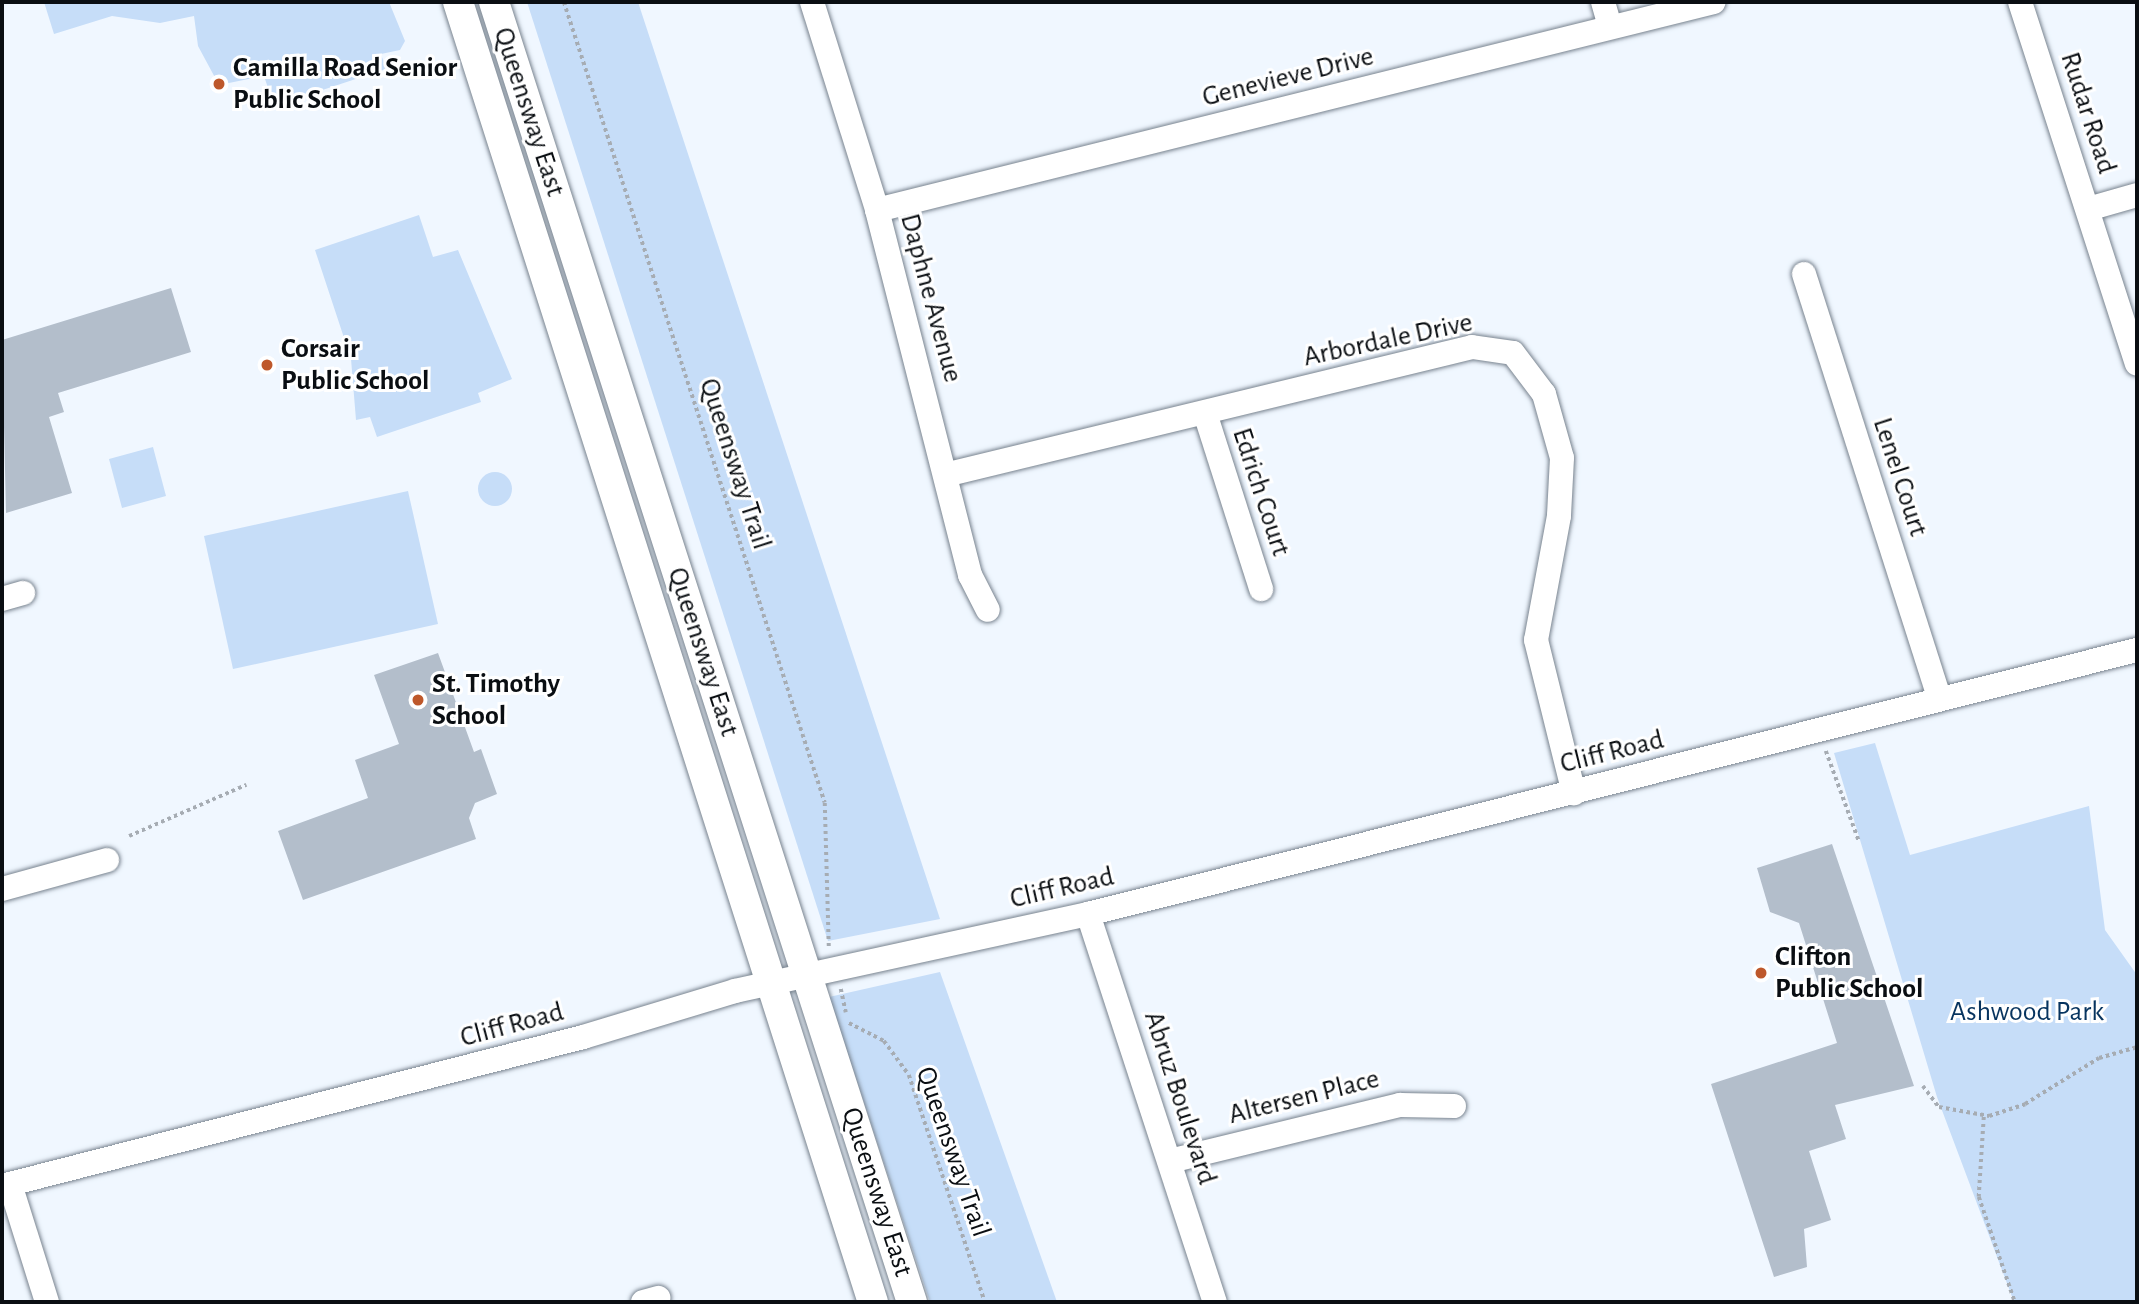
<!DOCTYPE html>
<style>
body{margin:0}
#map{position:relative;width:2139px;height:1304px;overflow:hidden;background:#f0f7ff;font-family:"Alegreya Sans",sans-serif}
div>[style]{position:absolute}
.green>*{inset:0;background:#c6ddf8}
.round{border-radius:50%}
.building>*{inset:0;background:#b3becb}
.path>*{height:3.5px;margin-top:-1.75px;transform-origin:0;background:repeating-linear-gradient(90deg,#a6acb3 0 3.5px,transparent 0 7px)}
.roads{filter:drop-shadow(0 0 2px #78838f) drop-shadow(0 0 2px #78838f)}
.minor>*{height:24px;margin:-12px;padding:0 12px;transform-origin:12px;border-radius:12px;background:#fff}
.major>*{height:30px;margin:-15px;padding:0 15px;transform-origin:15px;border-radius:15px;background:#fff}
.dots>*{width:19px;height:19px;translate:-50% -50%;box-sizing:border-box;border:4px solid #fff;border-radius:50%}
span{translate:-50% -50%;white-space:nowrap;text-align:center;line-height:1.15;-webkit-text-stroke:6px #fff;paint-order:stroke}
.poi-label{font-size:28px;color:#0a0e12;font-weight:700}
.left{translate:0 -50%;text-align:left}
.street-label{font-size:28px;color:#0a0e12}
.park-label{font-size:28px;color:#07345f}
.frame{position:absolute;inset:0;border:4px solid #0a0e12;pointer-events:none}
</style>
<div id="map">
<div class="green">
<div style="clip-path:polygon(44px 2px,389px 2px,405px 41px,400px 50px,381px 54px,386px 69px,274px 106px,264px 76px,219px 85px,198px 46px,194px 16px,160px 23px,112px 16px,54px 34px)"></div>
<div style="clip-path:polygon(527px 2px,638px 2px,940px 919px,828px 941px)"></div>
<div style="clip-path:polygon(419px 215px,433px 257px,458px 250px,512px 379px,478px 393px,481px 402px,377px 437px,370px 417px,356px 420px,351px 359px,315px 250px)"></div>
<div style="clip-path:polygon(153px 447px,166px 496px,122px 508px,109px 459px)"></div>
<div class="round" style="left:478px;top:472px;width:34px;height:34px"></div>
<div style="clip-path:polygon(408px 491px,438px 624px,233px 669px,204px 536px)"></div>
<div style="clip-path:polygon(1875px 743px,1910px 855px,2089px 806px,2105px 930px,2137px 975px,2137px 1302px,2014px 1302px,1937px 1097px,1834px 753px)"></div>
<div style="clip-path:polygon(940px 972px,1057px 1302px,930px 1302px,829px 997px)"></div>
</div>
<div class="building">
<div style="clip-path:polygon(171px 288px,191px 352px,58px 393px,64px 412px,49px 417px,72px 493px,6px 513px,2px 340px)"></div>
<div style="clip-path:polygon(438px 653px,474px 752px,481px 749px,497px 794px,475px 803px,469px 818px,476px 839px,303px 900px,278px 831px,368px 798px,355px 760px,399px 744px,374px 675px)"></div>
<div style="clip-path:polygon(1832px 844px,1914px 1086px,1835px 1105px,1846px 1139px,1809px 1151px,1831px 1220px,1804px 1229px,1807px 1267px,1774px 1277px,1711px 1084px,1837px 1043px,1799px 923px,1770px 912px,1757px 868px)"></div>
</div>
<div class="path">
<div style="left:564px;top:2px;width:842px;rotate:71.95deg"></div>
<div style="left:825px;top:803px;width:145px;rotate:88.4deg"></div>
<div style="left:1826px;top:751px;width:96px;rotate:69.9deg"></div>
<div style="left:129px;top:836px;width:128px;rotate:-23.6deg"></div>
<div style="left:841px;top:989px;width:24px;rotate:78deg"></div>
<div style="left:849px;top:1023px;width:39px;rotate:27deg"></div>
<div style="left:884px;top:1041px;width:42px;rotate:53.7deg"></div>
<div style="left:909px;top:1075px;width:239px;rotate:71.5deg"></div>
<div style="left:1923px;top:1086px;width:26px;rotate:53deg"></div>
<div style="left:1939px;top:1107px;width:51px;rotate:10.2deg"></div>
<div style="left:1989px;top:1116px;width:38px;rotate:-18deg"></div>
<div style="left:2025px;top:1104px;width:87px;rotate:-31.9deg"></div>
<div style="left:2099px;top:1058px;width:40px;rotate:-16deg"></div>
<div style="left:1984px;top:1117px;width:80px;rotate:93.6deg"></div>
<div style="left:1979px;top:1197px;width:111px;rotate:71.1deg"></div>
</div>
<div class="roads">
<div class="minor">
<div style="left:812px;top:2px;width:218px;rotate:72.6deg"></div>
<div style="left:877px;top:210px;width:377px;rotate:75.7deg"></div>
<div style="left:970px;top:575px;width:39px;rotate:63deg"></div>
<div style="left:1603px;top:2px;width:26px;rotate:74deg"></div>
<div style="left:2020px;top:2px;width:380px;rotate:72.1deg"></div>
<div style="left:2088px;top:209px;width:51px;rotate:-15.9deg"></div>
<div style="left:877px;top:210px;width:862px;rotate:-13.96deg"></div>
<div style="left:1804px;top:274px;width:446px;rotate:72.3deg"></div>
<div style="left:1205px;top:413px;width:185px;rotate:72.3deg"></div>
<div style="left:949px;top:474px;width:538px;rotate:-13.65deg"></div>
<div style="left:1472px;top:347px;width:41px;rotate:8.3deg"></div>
<div style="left:1513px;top:353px;width:51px;rotate:52.9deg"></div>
<div style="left:1544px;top:394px;width:66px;rotate:74.3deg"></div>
<div style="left:1562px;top:458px;width:58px;rotate:93deg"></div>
<div style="left:1559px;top:516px;width:126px;rotate:100.5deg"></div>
<div style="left:1536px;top:640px;width:158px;rotate:76.1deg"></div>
<div style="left:2px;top:599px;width:22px;rotate:-16deg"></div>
<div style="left:2px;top:889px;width:109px;rotate:-15.4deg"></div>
<div style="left:1088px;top:914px;width:408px;rotate:71.9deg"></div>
<div style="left:1170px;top:1161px;width:237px;rotate:-13.7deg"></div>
<div style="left:1400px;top:1105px;width:54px;rotate:1.1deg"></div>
<div style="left:10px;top:1184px;width:124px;rotate:72.6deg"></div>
<div style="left:2px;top:1186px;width:600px;rotate:-14.38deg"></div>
<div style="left:583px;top:1037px;width:159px;rotate:-16.8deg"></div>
<div style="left:735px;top:991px;width:361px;rotate:-12.3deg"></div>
<div style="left:1088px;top:914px;width:1082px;rotate:-14.13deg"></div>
<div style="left:643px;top:1302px;width:16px;rotate:-15deg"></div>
</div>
<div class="major">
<div style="left:458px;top:2px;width:1365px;rotate:72.3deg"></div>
<div style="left:494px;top:2px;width:1366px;rotate:72.18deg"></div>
</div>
</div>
<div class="dots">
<div style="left:219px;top:84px;background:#be582b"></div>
<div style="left:267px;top:365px;background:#be582b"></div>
<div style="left:418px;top:700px;background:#be582b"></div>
<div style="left:1761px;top:973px;background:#be582b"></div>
</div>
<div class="poi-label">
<span class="left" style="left:233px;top:84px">Camilla Road Senior<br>Public School</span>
<span class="left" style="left:281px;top:365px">Corsair<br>Public School</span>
<span class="left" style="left:432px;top:700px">St. Timothy<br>School</span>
<span class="left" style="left:1775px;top:973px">Clifton<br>Public School</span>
</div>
<div class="street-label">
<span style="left:1288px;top:77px;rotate:-14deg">Genevieve Drive</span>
<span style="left:529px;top:112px;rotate:72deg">Queensway East</span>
<span style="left:2088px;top:113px;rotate:72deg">Rudar Road</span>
<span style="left:931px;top:298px;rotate:75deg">Daphne Avenue</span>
<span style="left:1388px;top:340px;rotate:-12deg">Arbordale Drive</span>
<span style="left:735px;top:464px;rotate:72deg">Queensway Trail</span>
<span style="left:1900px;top:477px;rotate:72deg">Lenel Court</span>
<span style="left:1261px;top:492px;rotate:72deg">Edrich Court</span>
<span style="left:703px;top:652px;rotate:72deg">Queensway East</span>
<span style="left:1612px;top:752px;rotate:-14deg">Cliff Road</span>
<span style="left:1062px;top:888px;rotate:-13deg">Cliff Road</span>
<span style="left:512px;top:1025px;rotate:-15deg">Cliff Road</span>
<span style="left:1304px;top:1097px;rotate:-14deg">Altersen Place</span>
<span style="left:1180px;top:1098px;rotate:72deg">Abruz Boulevard</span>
<span style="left:953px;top:1152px;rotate:71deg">Queensway Trail</span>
<span style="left:877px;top:1192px;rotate:72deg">Queensway East</span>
</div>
<div class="park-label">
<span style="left:2027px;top:1012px">Ashwood Park</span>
</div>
<div class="frame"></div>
</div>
